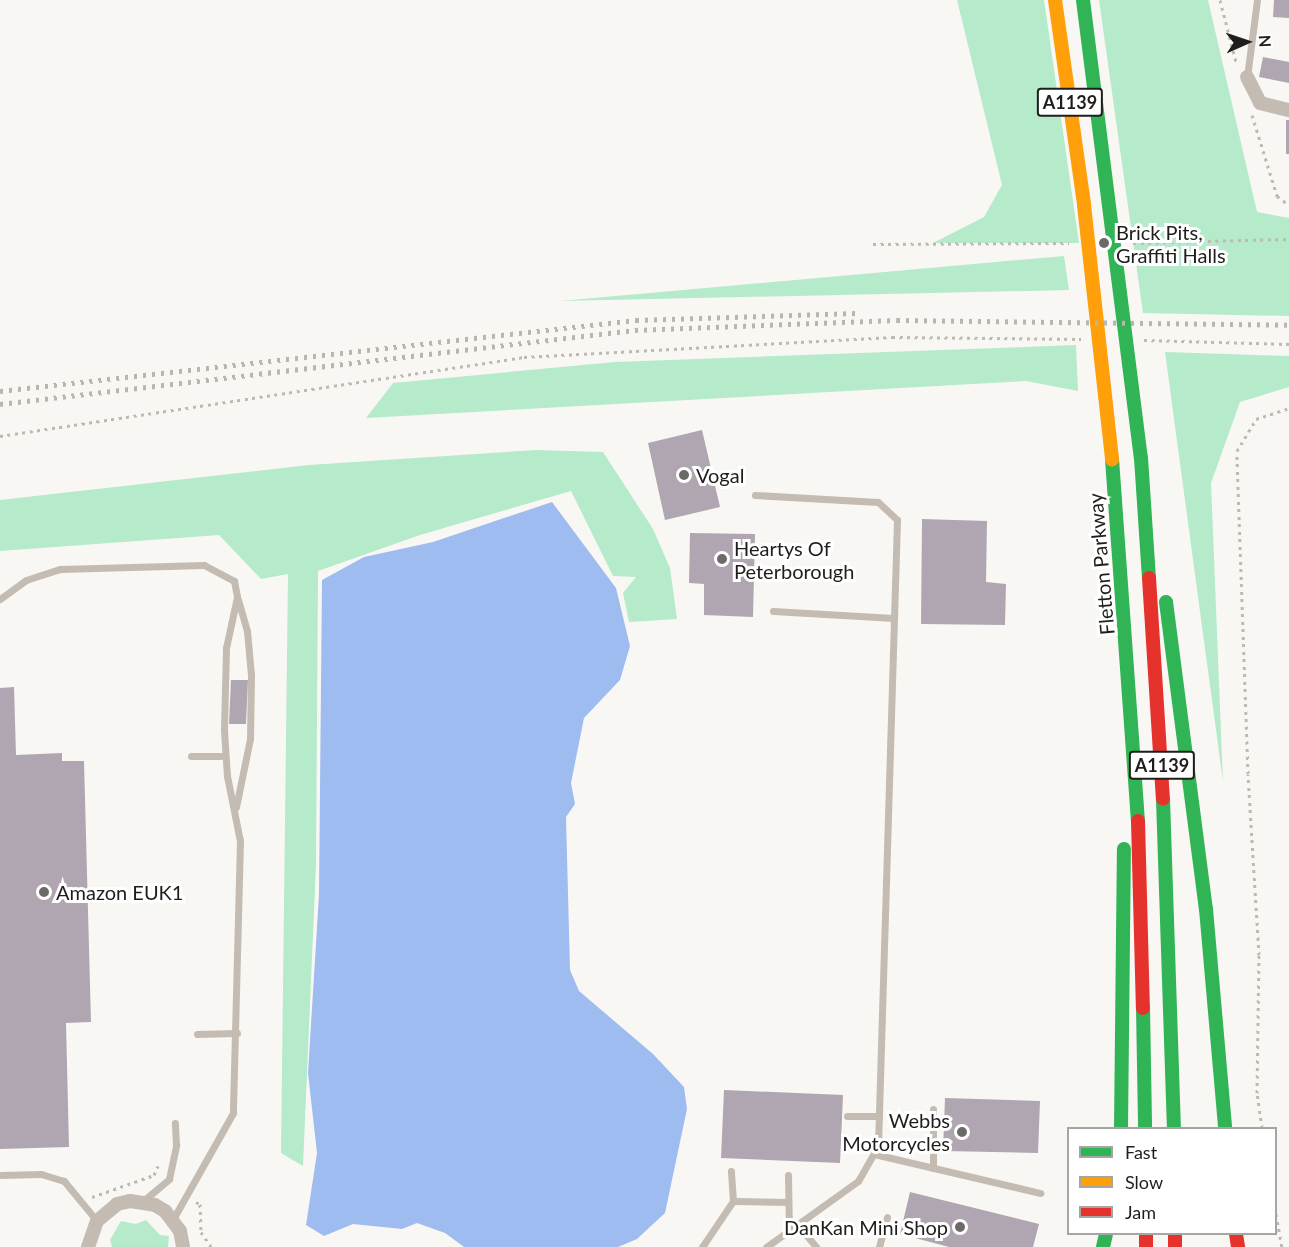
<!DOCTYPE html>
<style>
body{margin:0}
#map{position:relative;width:1289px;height:1247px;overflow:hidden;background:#f9f7f4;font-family:Lato,sans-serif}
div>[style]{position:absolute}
.green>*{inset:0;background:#b5eacb}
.water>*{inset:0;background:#9fbcf0}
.building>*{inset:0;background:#b0a6b2}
.path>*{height:3px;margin-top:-1.5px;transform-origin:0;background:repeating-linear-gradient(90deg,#beb9b3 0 3px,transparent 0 7.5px)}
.lane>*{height:7px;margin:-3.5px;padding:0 3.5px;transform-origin:3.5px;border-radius:3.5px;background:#c4bcb2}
.street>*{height:14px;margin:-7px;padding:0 7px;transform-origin:7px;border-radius:7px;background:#c4bcb2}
.fast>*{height:14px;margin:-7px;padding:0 7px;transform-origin:7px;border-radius:7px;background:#30b455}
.slow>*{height:14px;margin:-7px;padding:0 7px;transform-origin:7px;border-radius:7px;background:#ff9f0a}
.jam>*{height:14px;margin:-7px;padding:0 7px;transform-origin:7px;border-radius:7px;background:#e5322d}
.rail>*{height:4.5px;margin-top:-2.25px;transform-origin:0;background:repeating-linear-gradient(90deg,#b9b5af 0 3px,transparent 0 9px)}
.dots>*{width:16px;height:16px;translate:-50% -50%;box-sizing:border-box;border:3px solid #fff;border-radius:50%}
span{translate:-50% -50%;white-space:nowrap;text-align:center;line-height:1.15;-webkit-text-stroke:6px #fff;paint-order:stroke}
.shield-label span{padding:2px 4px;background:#fff;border:2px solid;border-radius:4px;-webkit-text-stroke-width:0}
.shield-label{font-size:18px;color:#1f1e1c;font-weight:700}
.poi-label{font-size:20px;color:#1f1e1c}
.left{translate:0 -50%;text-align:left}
.right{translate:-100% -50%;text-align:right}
.street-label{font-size:20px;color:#1f1e1c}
.legend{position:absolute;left:1067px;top:1127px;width:210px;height:108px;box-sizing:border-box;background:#fff;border:2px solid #a5a5a4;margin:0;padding:8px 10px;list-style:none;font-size:18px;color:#1f1e1c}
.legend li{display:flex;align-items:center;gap:12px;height:30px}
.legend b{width:30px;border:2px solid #a5a5a4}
.north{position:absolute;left:1217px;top:12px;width:60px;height:60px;-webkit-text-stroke:4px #fff;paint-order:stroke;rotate:87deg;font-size:16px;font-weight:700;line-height:24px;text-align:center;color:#1f1e1c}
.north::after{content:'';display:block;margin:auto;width:21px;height:27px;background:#1f1e1c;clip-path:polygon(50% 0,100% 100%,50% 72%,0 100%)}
</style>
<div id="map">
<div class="green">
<div style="clip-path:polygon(957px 0,1044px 0,1079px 243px,933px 243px,984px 217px,1002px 185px)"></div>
<div style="clip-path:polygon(1099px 0,1208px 0,1257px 212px,1289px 218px,1289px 316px,1143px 313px)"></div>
<div style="clip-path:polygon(1064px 256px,1069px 290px,560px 301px)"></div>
<div style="clip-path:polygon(1076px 345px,1078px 391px,1026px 381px,366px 418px,393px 383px,615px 362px)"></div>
<div style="clip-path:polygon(1165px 352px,1289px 356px,1289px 387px,1240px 402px,1211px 483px,1223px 782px)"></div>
<div style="clip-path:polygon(536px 450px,603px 452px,653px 529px,670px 568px,677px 619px,629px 622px,623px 593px,636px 577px,613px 576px,571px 491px,420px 535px,318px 571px,316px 864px,303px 1166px,281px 1153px,288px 574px,261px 579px,219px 535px,0 551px,0 500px,309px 465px)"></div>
<div style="clip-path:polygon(146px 1220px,160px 1235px,169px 1236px,168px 1247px,112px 1247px,110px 1240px,121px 1221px,136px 1224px)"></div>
</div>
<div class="water">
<div style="clip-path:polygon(552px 502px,616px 588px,630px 646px,620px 680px,584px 718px,571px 783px,575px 804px,566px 817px,570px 970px,579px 991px,653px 1054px,684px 1087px,687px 1109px,665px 1213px,637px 1239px,618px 1247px,464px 1247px,445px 1233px,417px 1223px,402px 1229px,353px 1224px,324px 1236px,306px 1225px,317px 1153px,308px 1073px,319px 895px,322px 580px,364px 557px,433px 542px)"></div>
</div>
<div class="building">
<div style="clip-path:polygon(1274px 0,1289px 0,1289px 18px,1273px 17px)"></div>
<div style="clip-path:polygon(1263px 57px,1289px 62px,1289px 83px,1259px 77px)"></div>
<div style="clip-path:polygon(1286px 120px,1289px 120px,1289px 154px,1286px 154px)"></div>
<div style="clip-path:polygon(702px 430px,720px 507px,665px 520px,648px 443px)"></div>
<div style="clip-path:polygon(922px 519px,987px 521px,986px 582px,1006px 584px,1005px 625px,921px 624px)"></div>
<div style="clip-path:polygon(690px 533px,755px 534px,753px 617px,704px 615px,704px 584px,689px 583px)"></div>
<div style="clip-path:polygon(231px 680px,248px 680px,246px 724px,229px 724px)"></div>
<div style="clip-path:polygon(14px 687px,16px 755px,62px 753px,62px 761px,84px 761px,91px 1022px,66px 1023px,69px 1147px,0 1149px,0 688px)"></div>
<div style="clip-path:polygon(724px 1090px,843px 1095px,840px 1163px,721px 1158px)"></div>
<div style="clip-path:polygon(945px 1098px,1040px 1101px,1038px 1153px,943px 1151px)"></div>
<div style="clip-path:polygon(910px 1192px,1039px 1224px,1033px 1247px,949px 1247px,900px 1234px)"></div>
</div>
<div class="path">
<div style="left:1220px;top:0;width:64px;rotate:75.5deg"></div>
<div style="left:1252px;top:115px;width:85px;rotate:72.8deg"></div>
<div style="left:1277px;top:196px;width:15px;rotate:37deg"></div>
<div style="left:1133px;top:243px;width:156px;rotate:-1.5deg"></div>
<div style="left:873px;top:244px;width:196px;rotate:-0.3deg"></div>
<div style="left:1144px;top:340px;width:145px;rotate:1.6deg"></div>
<div style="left:0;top:436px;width:530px;rotate:-8.57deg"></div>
<div style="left:524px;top:357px;width:369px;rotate:-3.1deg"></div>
<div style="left:892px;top:337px;width:189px;rotate:0.6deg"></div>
<div style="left:1262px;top:1128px;width:35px;rotate:-98deg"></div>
<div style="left:1257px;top:1093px;width:138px;rotate:-89.2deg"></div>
<div style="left:1259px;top:955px;width:181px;rotate:-93.5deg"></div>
<div style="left:1248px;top:774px;width:323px;rotate:-92deg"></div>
<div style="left:1237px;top:451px;width:37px;rotate:-59deg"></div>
<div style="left:1256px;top:419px;width:35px;rotate:-18deg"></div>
<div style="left:92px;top:1197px;width:66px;rotate:-19.5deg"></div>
<div style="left:154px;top:1175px;width:10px;rotate:-66deg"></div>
<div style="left:196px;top:1202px;width:4px;rotate:27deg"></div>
<div style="left:200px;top:1204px;width:28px;rotate:88deg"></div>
<div style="left:201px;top:1232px;width:18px;rotate:56deg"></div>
<div style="left:1276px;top:1214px;width:34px;rotate:80deg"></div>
</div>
<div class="lane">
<div style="left:1247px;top:77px;width:78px;rotate:-82.6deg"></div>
<div style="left:755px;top:495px;width:123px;rotate:3.3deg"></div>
<div style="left:878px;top:502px;width:26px;rotate:43deg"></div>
<div style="left:897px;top:520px;width:626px;rotate:91.74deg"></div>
<div style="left:878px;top:1146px;width:40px;rotate:119.7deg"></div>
<div style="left:858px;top:1181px;width:113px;rotate:144.3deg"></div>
<div style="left:0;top:599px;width:32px;rotate:-36deg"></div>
<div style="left:26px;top:580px;width:36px;rotate:-18deg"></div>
<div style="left:60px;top:569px;width:144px;rotate:-1.6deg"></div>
<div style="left:204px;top:565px;width:34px;rotate:28deg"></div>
<div style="left:234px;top:581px;width:16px;rotate:79deg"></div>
<div style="left:237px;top:597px;width:52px;rotate:102.2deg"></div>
<div style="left:226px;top:648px;width:82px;rotate:91.4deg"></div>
<div style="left:224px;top:730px;width:46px;rotate:86.3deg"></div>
<div style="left:227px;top:776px;width:66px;rotate:78.7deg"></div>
<div style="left:240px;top:841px;width:272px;rotate:91.5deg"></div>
<div style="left:233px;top:1113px;width:122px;rotate:119.5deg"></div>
<div style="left:773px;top:611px;width:121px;rotate:3.3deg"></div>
<div style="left:191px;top:756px;width:34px"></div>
<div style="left:236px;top:807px;width:69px;rotate:-78.4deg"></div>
<div style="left:250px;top:739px;width:64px;rotate:-89.1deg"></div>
<div style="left:251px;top:675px;width:44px;rotate:-95.2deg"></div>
<div style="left:247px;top:631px;width:33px;rotate:-106deg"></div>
<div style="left:197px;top:1034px;width:40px;rotate:-1.4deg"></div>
<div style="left:847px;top:1116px;width:32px"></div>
<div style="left:874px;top:1154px;width:171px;rotate:13.2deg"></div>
<div style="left:933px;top:1168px;width:59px;rotate:-90deg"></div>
<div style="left:0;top:1175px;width:41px;rotate:-1.4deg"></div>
<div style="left:41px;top:1174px;width:24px;rotate:17deg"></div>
<div style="left:64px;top:1181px;width:52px;rotate:50.5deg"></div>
<div style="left:788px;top:1175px;width:55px;rotate:89deg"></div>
<div style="left:143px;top:1201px;width:34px;rotate:-40deg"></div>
<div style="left:169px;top:1179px;width:35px;rotate:-78deg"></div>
<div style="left:176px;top:1145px;width:22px;rotate:-93deg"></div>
<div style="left:733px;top:1201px;width:55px;rotate:1deg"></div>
<div style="left:797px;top:1224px;width:30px;rotate:50deg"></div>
<div style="left:702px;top:1247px;width:55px;rotate:-56deg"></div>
<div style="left:733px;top:1201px;width:30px;rotate:-94deg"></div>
<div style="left:879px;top:1247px;width:31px;rotate:-75deg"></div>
</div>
<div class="street">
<div style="left:1247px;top:77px;width:29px;rotate:63deg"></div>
<div style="left:1260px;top:103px;width:30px;rotate:14deg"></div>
<div style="left:88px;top:1247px;width:28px;rotate:-71deg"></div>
<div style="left:97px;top:1221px;width:26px;rotate:-40deg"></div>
<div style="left:117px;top:1204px;width:13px;rotate:-13deg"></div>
<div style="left:130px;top:1201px;width:25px;rotate:9deg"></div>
<div style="left:155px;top:1205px;width:12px;rotate:31deg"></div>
<div style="left:165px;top:1211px;width:25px;rotate:53deg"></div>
<div style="left:180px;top:1231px;width:16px;rotate:79deg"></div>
</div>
<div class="fast">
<div style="left:1083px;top:0;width:462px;rotate:82.8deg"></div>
<div style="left:1141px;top:458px;width:120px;rotate:86.2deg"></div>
<div style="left:1112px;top:459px;width:363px;rotate:85.9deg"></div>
<div style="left:1166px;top:602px;width:310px;rotate:82.6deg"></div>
<div style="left:1206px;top:909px;width:220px;rotate:85deg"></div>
<div style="left:1163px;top:799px;width:329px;rotate:88.1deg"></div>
<div style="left:1143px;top:1008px;width:120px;rotate:89deg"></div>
<div style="left:1121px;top:1128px;width:279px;rotate:-89.4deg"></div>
<div style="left:1103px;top:1247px;width:13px;rotate:-77deg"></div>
</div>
<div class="slow">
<div style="left:1055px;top:0;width:207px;rotate:81.9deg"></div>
<div style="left:1084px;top:205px;width:256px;rotate:83.7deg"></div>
</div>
<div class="jam">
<div style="left:1149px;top:578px;width:221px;rotate:86.4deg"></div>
<div style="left:1138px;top:821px;width:187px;rotate:88.5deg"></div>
<div style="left:1146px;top:1234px;width:13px;rotate:90deg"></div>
<div style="left:1175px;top:1234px;width:13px;rotate:90deg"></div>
<div style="left:1236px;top:1234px;width:13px;rotate:81deg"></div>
</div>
<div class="rail">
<div style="left:0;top:391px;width:640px;rotate:-6.37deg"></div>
<div style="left:636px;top:320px;width:221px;rotate:-1.8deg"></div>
<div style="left:0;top:404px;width:639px;rotate:-6.65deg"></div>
<div style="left:635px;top:330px;width:262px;rotate:-2.2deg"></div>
<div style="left:897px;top:320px;width:392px;rotate:0.7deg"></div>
</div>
<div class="dots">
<div style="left:1104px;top:243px;background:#6b6a68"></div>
<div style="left:684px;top:475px;background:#6b6a68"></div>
<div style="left:722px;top:559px;background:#6b6a68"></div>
<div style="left:44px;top:892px;background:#6b6a68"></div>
<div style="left:962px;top:1132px;background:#6b6a68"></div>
<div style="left:960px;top:1227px;background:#6b6a68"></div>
</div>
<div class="shield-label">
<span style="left:1070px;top:102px">A1139</span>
<span style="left:1162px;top:765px">A1139</span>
</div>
<div class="poi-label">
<span class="left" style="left:1116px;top:244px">Brick Pits,<br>Graffiti Halls</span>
<span class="left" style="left:696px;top:475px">Vogal</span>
<span class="left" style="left:734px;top:560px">Heartys Of<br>Peterborough</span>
<span class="left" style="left:56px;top:892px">Amazon EUK1</span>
<span class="right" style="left:950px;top:1132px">Webbs<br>Motorcycles</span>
<span class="right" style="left:948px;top:1227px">DanKan Mini Shop</span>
</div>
<div class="street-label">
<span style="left:1101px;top:564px;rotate:-95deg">Fletton Parkway</span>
</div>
<ul class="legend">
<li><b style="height:8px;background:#30b455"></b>Fast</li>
<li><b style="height:8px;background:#ff9f0a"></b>Slow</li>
<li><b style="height:8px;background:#e5322d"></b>Jam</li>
</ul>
<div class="north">N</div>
</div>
